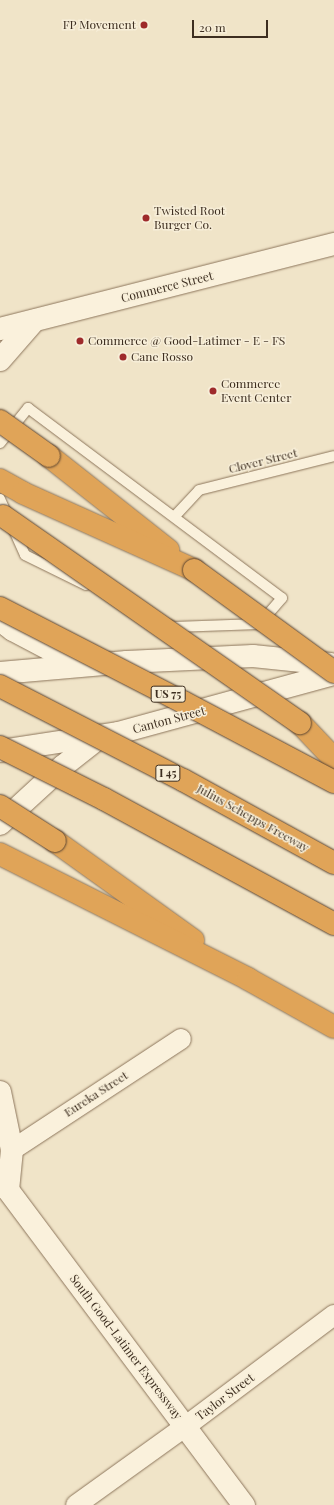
<!DOCTYPE html>
<style>
body{margin:0}
#map{position:relative;width:334px;height:1505px;overflow:hidden;background:#f0e4c8;font-family:"Playfair Display",serif}
div>[style]{position:absolute}
.roads{filter:drop-shadow(0 0 1px #8d765c) drop-shadow(0 0 1px #8d765c)}
.lane>*{height:10px;margin:-5px;padding:0 5px;transform-origin:5px;border-radius:5px;background:#faf1dc}
.street>*{height:20px;margin:-10px;padding:0 10px;transform-origin:10px;border-radius:10px;background:#faf1dc}
.secondary>*{height:22px;margin:-11px;padding:0 11px;transform-origin:11px;border-radius:11px;background:#faf1dc}
.highway>*{height:22px;margin:-11px;padding:0 11px;transform-origin:11px;border-radius:11px;background:#e0a458}
.bridges{filter:drop-shadow(0 0 1px #5b4430) drop-shadow(0 0 1px #5b4430)}
.highway-bridge>*{height:22px;margin:-11px;padding:0 11px;transform-origin:11px;border-radius:11px;background:#e0a458}
.dots>*{width:11px;height:11px;translate:-50% -50%;box-sizing:border-box;border:2px solid #f7eed8;border-radius:50%}
span{translate:-50% -50%;white-space:nowrap;text-align:center;line-height:1.15;-webkit-text-stroke:3px #f7eed8;paint-order:stroke}
.shield-label span{padding:1px 3px;background:#f7eed8;border:1px solid;border-radius:3px;-webkit-text-stroke-width:0}
.shield-label{font-size:11px;color:#3d2e20;font-weight:700}
.poi-label{font-size:12px;color:#3d2e20}
.right{translate:-100% -50%;text-align:right}
.left{translate:0 -50%;text-align:left}
.street-label{font-size:12px;color:#3d2e20}
.scale{position:absolute;left:192px;top:20px;width:76px;height:18px;box-sizing:border-box;border:2px solid #3d2e20;border-top:0;padding-left:5px;font-size:12px;line-height:14px;white-space:nowrap;color:#3d2e20;-webkit-text-stroke:3px #f7eed8;paint-order:stroke}
</style>
<div id="map">
<div class="roads">
<div class="lane">
<div style="left:0;top:443px;width:45px;rotate:-51.3deg"></div>
<div style="left:28px;top:408px;width:317px;rotate:36.8deg"></div>
<div style="left:282px;top:598px;width:35px;rotate:131deg"></div>
<div style="left:259px;top:624px;width:85px;rotate:178deg"></div>
<div style="left:174px;top:627px;width:5px;rotate:-158deg"></div>
<div style="left:0;top:499px;width:61px;rotate:65.9deg"></div>
<div style="left:25px;top:555px;width:68px;rotate:26.2deg"></div>
<div style="left:175px;top:516px;width:35px;rotate:-47deg"></div>
<div style="left:199px;top:490px;width:139px;rotate:-14.1deg"></div>
</div>
<div class="street">
<div style="left:12px;top:1150px;width:202px;rotate:-33.3deg"></div>
<div style="left:76px;top:1505px;width:135px;rotate:-35.7deg"></div>
<div style="left:186px;top:1426px;width:185px;rotate:-36.9deg"></div>
</div>
<div class="secondary">
<div style="left:0;top:329px;width:345px;rotate:-14.3deg"></div>
<div style="left:0;top:360px;width:52px;rotate:-48.9deg"></div>
<div style="left:0;top:620px;width:16px;rotate:38deg"></div>
<div style="left:13px;top:630px;width:45px;rotate:27.7deg"></div>
<div style="left:53px;top:651px;width:37px;rotate:8deg"></div>
<div style="left:0;top:673px;width:127px;rotate:-5deg"></div>
<div style="left:127px;top:662px;width:126px;rotate:-2.7deg"></div>
<div style="left:253px;top:656px;width:78px;rotate:5.9deg"></div>
<div style="left:0;top:751px;width:119px;rotate:-8.7deg"></div>
<div style="left:118px;top:733px;width:224px;rotate:-15.3deg"></div>
<div style="left:0;top:824px;width:86px;rotate:-42.6deg"></div>
<div style="left:63px;top:766px;width:47px;rotate:-38.1deg"></div>
<div style="left:0;top:1092px;width:59px;rotate:78.3deg"></div>
<div style="left:12px;top:1150px;width:40px;rotate:95.7deg"></div>
<div style="left:0;top:1183px;width:11px;rotate:41deg"></div>
<div style="left:8px;top:1190px;width:394px;rotate:53.2deg"></div>
</div>
<div class="highway">
<div style="left:49px;top:456px;width:152px;rotate:38.3deg"></div>
<div style="left:0;top:480px;width:26px;rotate:29deg"></div>
<div style="left:23px;top:493px;width:188px;rotate:24.2deg"></div>
<div style="left:300px;top:723px;width:50px;rotate:46.6deg"></div>
<div style="left:55px;top:841px;width:170px;rotate:35.7deg"></div>
<div style="left:0;top:854px;width:278px;rotate:26.7deg"></div>
<div style="left:248px;top:979px;width:98px;rotate:29.2deg"></div>
</div>
</div>
<div class="bridges">
<div class="highway-bridge">
<div style="left:0;top:421px;width:60px;rotate:35.5deg"></div>
<div style="left:3px;top:516px;width:362px;rotate:34.9deg"></div>
<div style="left:194px;top:570px;width:173px;rotate:36.1deg"></div>
<div style="left:0;top:608px;width:206px;rotate:27.2deg"></div>
<div style="left:183px;top:702px;width:171px;rotate:27.9deg"></div>
<div style="left:0;top:686px;width:206px;rotate:27.2deg"></div>
<div style="left:183px;top:780px;width:172px;rotate:28.8deg"></div>
<div style="left:0;top:747px;width:116px;rotate:26.6deg"></div>
<div style="left:104px;top:799px;width:262px;rotate:28.5deg"></div>
<div style="left:0;top:806px;width:65px;rotate:32.5deg"></div>
</div>
</div>
<div class="dots">
<div style="left:144px;top:25px;background:#9e2a2b"></div>
<div style="left:146px;top:218px;background:#9e2a2b"></div>
<div style="left:80px;top:341px;background:#9e2a2b"></div>
<div style="left:123px;top:357px;background:#9e2a2b"></div>
<div style="left:213px;top:391px;background:#9e2a2b"></div>
</div>
<div class="shield-label">
<span style="left:168px;top:694px">US 75</span>
<span style="left:168px;top:773px">I 45</span>
</div>
<div class="poi-label">
<span class="right" style="left:136px;top:25px">FP Movement</span>
<span class="left" style="left:154px;top:218px">Twisted Root<br>Burger Co.</span>
<span class="left" style="left:88px;top:341px">Commerce @ Good-Latimer - E - FS</span>
<span class="left" style="left:131px;top:357px">Cane Rosso</span>
<span class="left" style="left:221px;top:391px">Commerce<br>Event Center</span>
</div>
<div class="street-label">
<span style="left:167px;top:287px;rotate:-14deg">Commerce Street</span>
<span style="left:263px;top:461px;rotate:-14deg">Clover Street</span>
<span style="left:169px;top:720px;rotate:-15deg">Canton Street</span>
<span style="left:253px;top:818px;rotate:29deg">Julius Schepps Freeway</span>
<span style="left:96px;top:1094px;rotate:-33deg">Eureka Street</span>
<span style="left:126px;top:1347px;rotate:53deg">South Good-Latimer Expressway</span>
<span style="left:225px;top:1397px;rotate:-37deg">Taylor Street</span>
</div>
<div class="scale">20 m</div>
</div>
